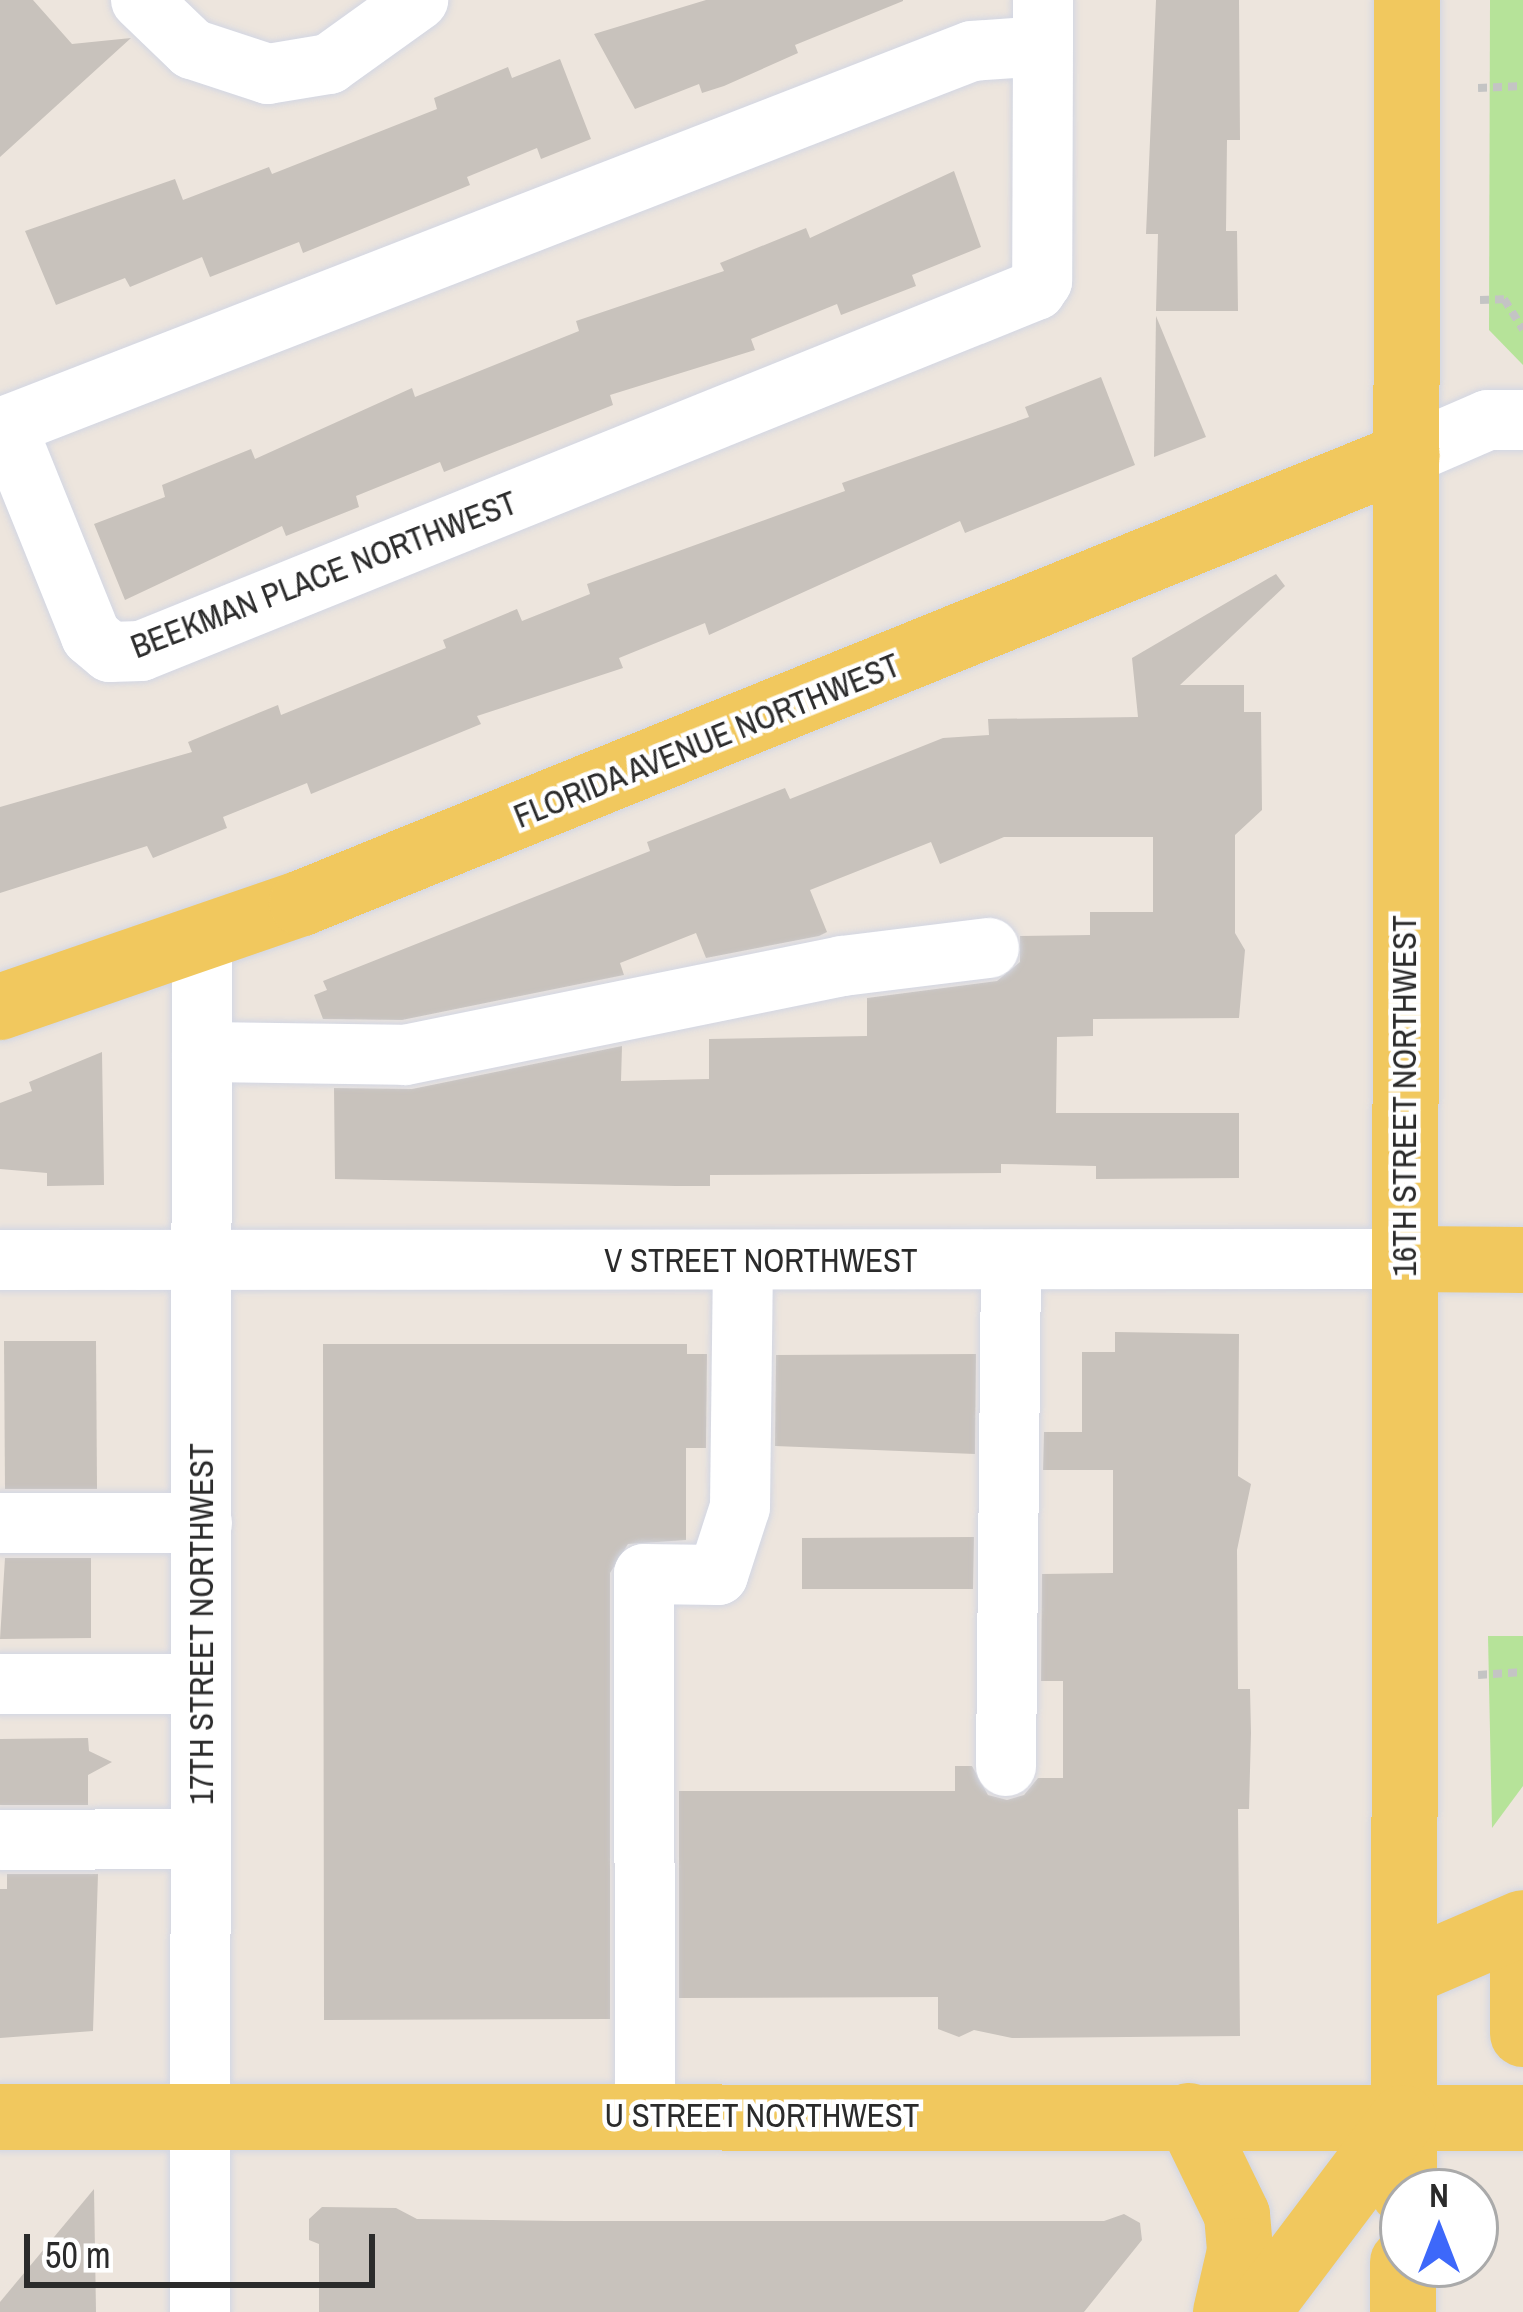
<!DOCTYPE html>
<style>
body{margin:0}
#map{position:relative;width:1523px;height:2312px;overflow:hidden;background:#ede5dd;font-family:"Archivo Narrow",sans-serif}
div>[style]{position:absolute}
.green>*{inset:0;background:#b6e399}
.building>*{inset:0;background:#c8c2bc}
.path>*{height:8px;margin-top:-4px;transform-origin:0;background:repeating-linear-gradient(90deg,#c4c4c4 0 9px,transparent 0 15px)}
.roads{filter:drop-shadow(0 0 3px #d2d6e3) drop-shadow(0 0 3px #d2d6e3)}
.minor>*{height:60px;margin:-30px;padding:0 30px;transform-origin:30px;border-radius:30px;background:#fff}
.major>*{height:66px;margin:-33px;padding:0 33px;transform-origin:33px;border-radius:33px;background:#f1c85e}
span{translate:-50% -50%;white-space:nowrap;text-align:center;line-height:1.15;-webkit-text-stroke:9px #fff;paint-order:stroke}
.street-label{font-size:33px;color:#2b2b2b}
.north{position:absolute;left:1379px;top:2168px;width:120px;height:120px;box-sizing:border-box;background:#fff;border:3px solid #aaa;border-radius:50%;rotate:0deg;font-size:33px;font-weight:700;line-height:48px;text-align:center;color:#2b2b2b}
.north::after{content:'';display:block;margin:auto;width:42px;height:54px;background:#3d68fa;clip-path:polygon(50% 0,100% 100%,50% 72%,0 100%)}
.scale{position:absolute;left:24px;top:2234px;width:351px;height:54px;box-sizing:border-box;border:6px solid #2b2b2b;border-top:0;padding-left:15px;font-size:36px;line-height:42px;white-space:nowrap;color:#2b2b2b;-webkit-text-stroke:9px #fff;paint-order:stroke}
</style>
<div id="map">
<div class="green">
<div style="clip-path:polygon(1490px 0,1523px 0,1523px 365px,1489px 330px)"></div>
<div style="clip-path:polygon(1488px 1636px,1523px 1636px,1523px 1786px,1492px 1828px)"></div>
</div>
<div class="building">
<div style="clip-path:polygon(0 0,33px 0,72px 44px,131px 38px,0 157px)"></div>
<div style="clip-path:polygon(706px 0,903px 0,903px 1px,795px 45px,798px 53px,724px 86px,702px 93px,699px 84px,635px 109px,594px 34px)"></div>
<div style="clip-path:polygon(1156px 0,1239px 0,1240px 140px,1227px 140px,1226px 231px,1237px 231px,1238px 311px,1156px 311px,1158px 234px,1146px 234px)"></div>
<div style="clip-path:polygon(560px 59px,591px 139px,541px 159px,537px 148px,467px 177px,470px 185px,303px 253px,299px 242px,210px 277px,202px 257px,130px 287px,125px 278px,56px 305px,25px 231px,175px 179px,183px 200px,269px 167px,272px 174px,437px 109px,434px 98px,508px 67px,512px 78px)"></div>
<div style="clip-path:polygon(954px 171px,981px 247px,912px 275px,916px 286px,841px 315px,837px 304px,751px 339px,755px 350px,610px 395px,613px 405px,444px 472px,440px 462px,356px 496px,359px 507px,286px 536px,282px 526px,125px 600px,94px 524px,165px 497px,162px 485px,251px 449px,255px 459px,412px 388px,415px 397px,579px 331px,576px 321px,724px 271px,720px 263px,806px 228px,810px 238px)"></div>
<div style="clip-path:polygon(1156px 316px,1206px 437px,1154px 457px)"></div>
<div style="clip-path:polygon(1101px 377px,1135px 465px,965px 533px,960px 521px,709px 635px,705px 623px,619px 658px,623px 668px,477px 716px,481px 724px,311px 794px,307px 783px,223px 817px,227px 828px,153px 858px,147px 846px,0 893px,0 807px,192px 752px,188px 742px,278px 705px,281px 715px,446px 648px,443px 640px,517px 609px,522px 621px,590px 594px,587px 584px,845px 491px,842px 483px,1029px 417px,1025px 407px)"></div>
<div style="clip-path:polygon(1276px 574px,1285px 586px,1180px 685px,1244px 685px,1244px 712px,1261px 712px,1262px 810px,1235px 835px,1235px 933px,1245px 950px,1239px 1018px,1093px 1019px,1093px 1036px,1057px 1037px,1056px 1113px,1239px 1113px,1239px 1178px,1096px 1179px,1096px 1166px,1001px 1164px,1001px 1173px,710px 1175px,710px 1186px,676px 1186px,335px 1179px,334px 1088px,412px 1089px,622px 1046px,621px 1081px,709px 1079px,709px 1039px,867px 1036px,867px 998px,997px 981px,1020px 962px,1020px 936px,1090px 935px,1090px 912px,1153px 912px,1153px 837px,1004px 837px,940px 864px,931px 842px,810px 890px,827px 932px,819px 936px,706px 958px,696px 933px,620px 963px,624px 975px,402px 1020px,323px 1019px,314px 995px,327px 990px,323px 981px,650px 851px,647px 842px,785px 788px,790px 799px,943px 738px,989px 735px,988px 719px,1138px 717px,1132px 658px)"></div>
<div style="clip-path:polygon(102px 1052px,104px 1185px,47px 1186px,47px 1173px,0 1169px,0 1103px,32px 1091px,29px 1082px)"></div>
<div style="clip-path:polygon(1115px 1332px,1239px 1334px,1238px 1476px,1251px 1484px,1237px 1550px,1238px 1689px,1250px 1689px,1251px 1733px,1249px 1809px,1238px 1809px,1240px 2036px,1012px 2038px,974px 2030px,959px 2037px,938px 2029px,938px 1997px,679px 1998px,679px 1791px,955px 1791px,955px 1766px,972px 1766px,988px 1795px,1007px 1800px,1024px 1795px,1038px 1778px,1063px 1778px,1063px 1681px,1041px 1681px,1042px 1574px,1113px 1573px,1113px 1470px,1043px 1470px,1044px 1432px,1082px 1432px,1082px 1352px,1115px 1352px)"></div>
<div style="clip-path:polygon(4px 1341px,96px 1341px,97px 1489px,5px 1489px)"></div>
<div style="clip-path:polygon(323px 1344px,687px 1344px,687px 1354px,707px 1354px,706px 1448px,686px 1448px,686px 1540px,628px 1544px,610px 1573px,610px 2019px,324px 2020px)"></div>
<div style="clip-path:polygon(976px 1354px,975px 1454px,775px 1446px,776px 1355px)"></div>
<div style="clip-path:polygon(974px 1537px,973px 1589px,802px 1589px,802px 1538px)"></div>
<div style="clip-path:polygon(5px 1558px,91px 1558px,91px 1638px,0 1639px)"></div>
<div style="clip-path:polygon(88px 1738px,89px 1751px,112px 1762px,88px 1775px,88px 1805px,0 1805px,0 1739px)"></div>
<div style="clip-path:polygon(7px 1874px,98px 1874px,93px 2031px,0 2038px,0 1889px,7px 1889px)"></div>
<div style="clip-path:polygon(94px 2189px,96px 2312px,0 2312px,0 2302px)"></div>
<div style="clip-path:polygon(322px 2207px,396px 2208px,417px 2219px,565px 2221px,1104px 2221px,1124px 2214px,1140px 2223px,1142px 2240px,1084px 2312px,319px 2312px,319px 2244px,309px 2240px,309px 2219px)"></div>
</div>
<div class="path">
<div style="left:1478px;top:88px;width:45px;rotate:-2.5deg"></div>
<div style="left:1480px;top:300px;width:24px;rotate:-2deg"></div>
<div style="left:1504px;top:299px;width:36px;rotate:58deg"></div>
<div style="left:1478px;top:1675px;width:45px;rotate:-3.8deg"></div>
</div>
<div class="roads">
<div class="minor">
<div style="left:141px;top:0;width:71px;rotate:43.9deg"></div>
<div style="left:192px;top:49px;width:80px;rotate:18.2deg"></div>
<div style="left:268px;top:74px;width:62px;rotate:-9.3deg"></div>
<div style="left:329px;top:64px;width:110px;rotate:-35.7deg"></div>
<div style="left:1043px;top:0;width:46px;rotate:90deg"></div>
<div style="left:1043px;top:46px;width:235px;rotate:90.2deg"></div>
<div style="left:1042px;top:281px;width:11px;rotate:124deg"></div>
<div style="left:1036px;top:290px;width:965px;rotate:158.03deg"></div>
<div style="left:141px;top:651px;width:31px;rotate:178deg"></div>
<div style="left:110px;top:652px;width:25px;rotate:-140deg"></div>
<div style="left:91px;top:636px;width:227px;rotate:-112deg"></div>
<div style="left:6px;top:426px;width:1036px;rotate:-21.22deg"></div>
<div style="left:972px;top:51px;width:71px;rotate:-4deg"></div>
<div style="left:1407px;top:455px;width:88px;rotate:-23.4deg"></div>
<div style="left:1488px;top:420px;width:35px"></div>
<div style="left:202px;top:1052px;width:203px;rotate:0.8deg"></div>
<div style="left:405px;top:1055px;width:446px;rotate:-11.5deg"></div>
<div style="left:842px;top:966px;width:148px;rotate:-7deg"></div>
<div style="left:0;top:1260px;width:1405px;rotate:-0.04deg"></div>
<div style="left:0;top:1523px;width:202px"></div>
<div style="left:0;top:1684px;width:201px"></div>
<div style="left:1006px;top:1766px;width:506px;rotate:-89.43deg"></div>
<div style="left:0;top:1840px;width:201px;rotate:-0.3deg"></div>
<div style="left:645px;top:2116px;width:542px;rotate:-90.11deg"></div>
<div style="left:644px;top:1574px;width:74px;rotate:0.8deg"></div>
<div style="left:718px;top:1575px;width:71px;rotate:-72.1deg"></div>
<div style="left:740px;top:1507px;width:246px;rotate:-89.3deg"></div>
<div style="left:200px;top:2312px;width:1375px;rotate:-89.92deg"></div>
</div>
<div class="major">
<div style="left:0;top:1007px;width:319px;rotate:-19deg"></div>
<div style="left:302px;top:903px;width:1192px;rotate:-22.07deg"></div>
<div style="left:1405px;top:1259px;width:118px;rotate:0.5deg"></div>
<div style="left:1523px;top:1960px;width:74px;rotate:90deg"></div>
<div style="left:1404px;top:1974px;width:129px;rotate:-23.2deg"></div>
<div style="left:1189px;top:2116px;width:110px;rotate:64.1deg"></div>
<div style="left:1237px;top:2215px;width:36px;rotate:85deg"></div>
<div style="left:1240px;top:2251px;width:63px;rotate:102.9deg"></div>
<div style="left:0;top:2117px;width:1523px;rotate:0.04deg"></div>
<div style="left:1404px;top:2192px;width:2192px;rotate:-89.92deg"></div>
<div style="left:1257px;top:2312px;width:243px;rotate:-53deg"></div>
<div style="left:1403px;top:2312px;width:50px;rotate:-90deg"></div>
</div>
</div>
<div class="street-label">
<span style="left:324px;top:575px;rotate:-21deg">BEEKMAN PLACE NORTHWEST</span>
<span style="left:707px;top:741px;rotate:-22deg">FLORIDA AVENUE NORTHWEST</span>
<span style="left:1405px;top:1096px;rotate:-90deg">16TH STREET NORTHWEST</span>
<span style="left:761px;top:1261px">V STREET NORTHWEST</span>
<span style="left:202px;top:1624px;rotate:-90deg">17TH STREET NORTHWEST</span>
<span style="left:762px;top:2116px">U STREET NORTHWEST</span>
</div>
<div class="north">N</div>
<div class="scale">50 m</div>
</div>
